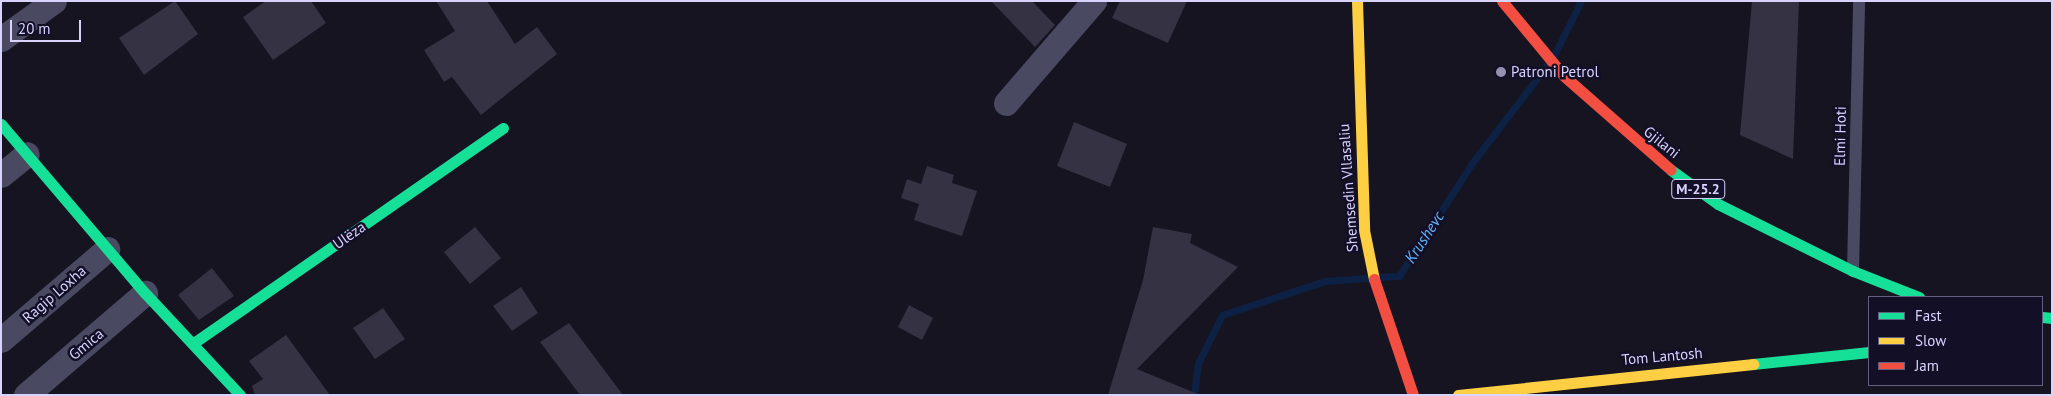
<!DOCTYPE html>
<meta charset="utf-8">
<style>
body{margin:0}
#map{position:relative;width:2053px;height:396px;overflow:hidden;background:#161421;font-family:"PT Sans",sans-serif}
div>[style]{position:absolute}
.stream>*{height:7px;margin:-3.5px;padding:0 3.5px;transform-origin:3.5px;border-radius:3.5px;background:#0d2144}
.building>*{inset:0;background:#343243}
.lane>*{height:12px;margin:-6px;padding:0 6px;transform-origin:6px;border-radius:6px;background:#4a4962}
.street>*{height:25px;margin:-12.5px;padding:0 12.5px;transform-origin:12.5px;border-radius:12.5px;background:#4a4962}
.fast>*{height:11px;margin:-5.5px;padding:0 5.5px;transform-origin:5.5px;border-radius:5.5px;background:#16e098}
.slow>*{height:11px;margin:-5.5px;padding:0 5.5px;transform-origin:5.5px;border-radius:5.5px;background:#ffcf43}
.jam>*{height:11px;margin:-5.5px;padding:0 5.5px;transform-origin:5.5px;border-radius:5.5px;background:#f24e42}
.dots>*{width:14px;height:14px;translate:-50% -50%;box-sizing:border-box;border:2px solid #130f26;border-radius:50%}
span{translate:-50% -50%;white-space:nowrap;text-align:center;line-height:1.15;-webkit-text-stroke:5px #130f26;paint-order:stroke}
.shield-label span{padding:1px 4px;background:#130f26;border:1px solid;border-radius:4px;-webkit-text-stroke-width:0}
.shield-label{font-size:14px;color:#d9d4ff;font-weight:700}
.poi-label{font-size:15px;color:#d9d4ff}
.left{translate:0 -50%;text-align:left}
.street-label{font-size:15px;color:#d9d4ff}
.water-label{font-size:16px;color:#62b6ff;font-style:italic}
.frame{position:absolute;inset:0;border:2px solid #d9d4ff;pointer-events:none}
.legend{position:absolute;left:1868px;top:296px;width:175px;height:90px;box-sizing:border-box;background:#130f26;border:1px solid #625e7d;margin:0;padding:6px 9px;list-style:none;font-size:15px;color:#d9d4ff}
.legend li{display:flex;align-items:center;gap:10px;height:25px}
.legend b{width:25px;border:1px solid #625e7d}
.scale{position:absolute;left:10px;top:20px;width:71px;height:22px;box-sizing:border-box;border:2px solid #d9d4ff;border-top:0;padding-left:6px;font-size:15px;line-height:18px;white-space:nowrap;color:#d9d4ff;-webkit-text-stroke:4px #130f26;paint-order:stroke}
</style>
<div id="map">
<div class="stream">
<div style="left:1554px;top:55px;width:60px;rotate:-63.4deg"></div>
<div style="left:1379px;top:277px;width:20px;rotate:-3deg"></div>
<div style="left:1399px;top:276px;width:135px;rotate:-57.1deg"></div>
<div style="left:1472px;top:163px;width:125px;rotate:-52.5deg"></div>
<div style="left:1194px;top:395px;width:32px;rotate:-83deg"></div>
<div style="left:1198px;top:363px;width:54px;rotate:-63.4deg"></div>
<div style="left:1222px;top:315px;width:108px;rotate:-18.3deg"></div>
<div style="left:1325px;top:281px;width:43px;rotate:-4deg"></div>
</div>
<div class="building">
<div style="clip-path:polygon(175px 1px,198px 34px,144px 75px,119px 38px)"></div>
<div style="clip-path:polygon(266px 1px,311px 1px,326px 23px,273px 60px,243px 17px)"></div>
<div style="clip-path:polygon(436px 1px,487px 1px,515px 44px,537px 27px,557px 54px,481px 115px,452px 77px,444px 82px,424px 50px,455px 31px)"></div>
<div style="clip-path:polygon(991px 1px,1032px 1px,1055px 25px,1035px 47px)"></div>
<div style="clip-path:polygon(1120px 1px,1187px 1px,1168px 43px,1112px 18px)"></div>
<div style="clip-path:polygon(1752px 1px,1799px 1px,1793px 159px,1740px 135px)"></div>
<div style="clip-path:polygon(1074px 122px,1127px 144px,1110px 187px,1057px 166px)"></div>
<div style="clip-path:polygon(927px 166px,954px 175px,952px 183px,977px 191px,962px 236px,914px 220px,919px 204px,901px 198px,907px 179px,921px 184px)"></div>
<div style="clip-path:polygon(475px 227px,501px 258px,470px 284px,444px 252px)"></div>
<div style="clip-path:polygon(1153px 227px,1192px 234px,1190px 243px,1238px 267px,1137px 369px,1200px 395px,1108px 395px,1143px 280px)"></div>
<div style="clip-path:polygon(212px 268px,234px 296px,199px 320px,178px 295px)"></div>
<div style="clip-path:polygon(521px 287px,538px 313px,512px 331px,493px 306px)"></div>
<div style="clip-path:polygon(909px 305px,933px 318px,922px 340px,898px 327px)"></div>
<div style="clip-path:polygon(383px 308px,405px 339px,375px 359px,353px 328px)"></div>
<div style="clip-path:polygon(569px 323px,623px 395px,580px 395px,540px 342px)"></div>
<div style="clip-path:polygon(286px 335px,330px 395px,255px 395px,252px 386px,263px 379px,249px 361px)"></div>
</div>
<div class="lane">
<div style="left:1853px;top:271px;width:270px;rotate:-88.7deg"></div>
</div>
<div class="street">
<div style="left:1px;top:39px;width:65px;rotate:-35.6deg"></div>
<div style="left:1006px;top:103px;width:135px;rotate:-49.2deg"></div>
<div style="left:1px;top:175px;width:33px;rotate:-39deg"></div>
<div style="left:1px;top:340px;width:140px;rotate:-40.6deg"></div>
<div style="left:26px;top:395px;width:157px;rotate:-40.6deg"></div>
</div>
<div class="fast">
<div style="left:1px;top:124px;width:222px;rotate:49.6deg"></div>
<div style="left:145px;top:293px;width:139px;rotate:47deg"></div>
<div style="left:1671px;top:170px;width:58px;rotate:35.9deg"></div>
<div style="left:1718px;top:204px;width:151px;rotate:26.4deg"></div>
<div style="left:1853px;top:271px;width:71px;rotate:21.5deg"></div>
<div style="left:2042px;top:317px;width:10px;rotate:6deg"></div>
<div style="left:195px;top:342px;width:375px;rotate:-34.8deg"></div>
<div style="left:1753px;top:364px;width:117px;rotate:-5.9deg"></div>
</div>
<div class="slow">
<div style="left:1357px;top:1px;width:229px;rotate:88.2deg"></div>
<div style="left:1364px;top:230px;width:50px;rotate:78.5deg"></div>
<div style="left:1458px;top:395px;width:297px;rotate:-6deg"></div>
</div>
<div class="jam">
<div style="left:1502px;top:1px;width:97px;rotate:50.4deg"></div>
<div style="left:1564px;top:76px;width:142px;rotate:41.3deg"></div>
<div style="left:1374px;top:279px;width:122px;rotate:71.4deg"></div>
</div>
<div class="dots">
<div style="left:1501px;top:72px;background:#9591b1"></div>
</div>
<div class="shield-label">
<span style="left:1698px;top:189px">M-25.2</span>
</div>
<div class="poi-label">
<span class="left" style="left:1511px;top:72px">Patroni Petrol</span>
</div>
<div class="street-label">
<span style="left:1840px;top:136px;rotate:-89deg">Elmi Hoti</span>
<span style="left:1662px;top:142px;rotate:39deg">Gjilani</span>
<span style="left:1348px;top:188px;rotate:-94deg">Shemsedin Vllasaliu</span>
<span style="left:349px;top:235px;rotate:-35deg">Ulëza</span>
<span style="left:54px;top:294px;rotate:-41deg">Ragip Loxha</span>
<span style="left:86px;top:344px;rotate:-40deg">Gmica</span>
<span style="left:1662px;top:356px;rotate:-5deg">Tom Lantosh</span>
</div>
<div class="water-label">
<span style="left:1424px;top:237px;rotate:-57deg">Krushevc</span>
</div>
<div class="frame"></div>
<ul class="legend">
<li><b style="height:6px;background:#16e098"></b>Fast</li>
<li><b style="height:6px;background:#ffcf43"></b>Slow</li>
<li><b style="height:6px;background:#f24e42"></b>Jam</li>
</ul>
<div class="scale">20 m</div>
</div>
